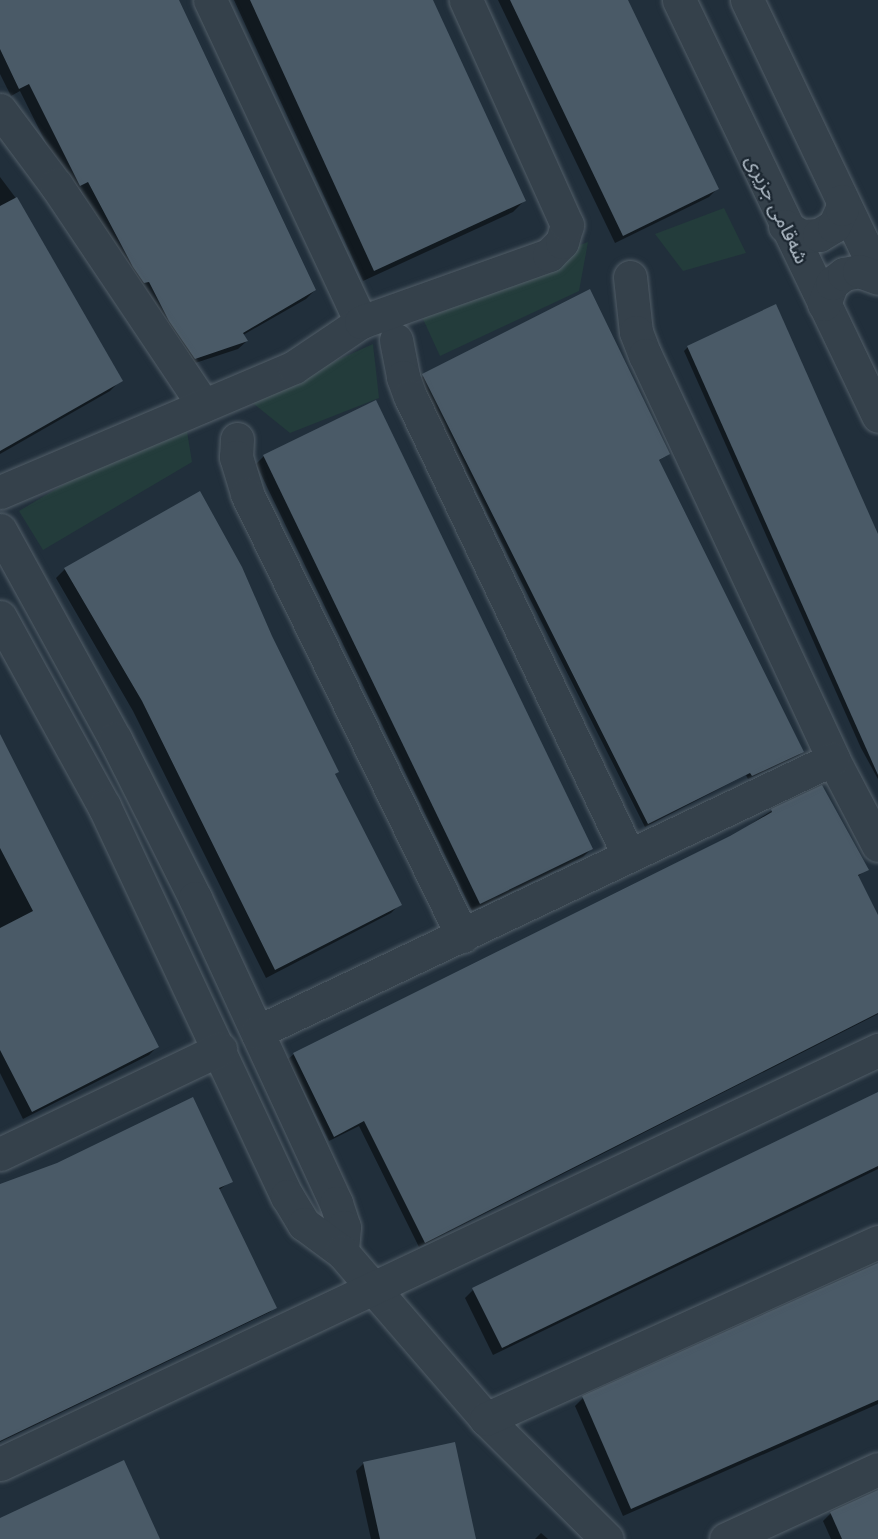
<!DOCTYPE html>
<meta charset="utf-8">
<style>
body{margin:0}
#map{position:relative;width:878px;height:1539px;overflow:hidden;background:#212f3b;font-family:"IBM Plex Sans","Noto Sans Arabic",sans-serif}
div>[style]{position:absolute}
.green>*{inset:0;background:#233c3b}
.shadow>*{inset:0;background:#0007}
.building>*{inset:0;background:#4a5a67}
.roads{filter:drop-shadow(0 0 2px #535f69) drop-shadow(0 0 2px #535f69)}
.minor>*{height:33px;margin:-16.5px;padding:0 16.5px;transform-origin:16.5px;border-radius:16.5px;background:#35414b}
.tertiary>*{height:33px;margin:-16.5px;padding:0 16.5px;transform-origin:16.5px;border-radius:16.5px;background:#35414b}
span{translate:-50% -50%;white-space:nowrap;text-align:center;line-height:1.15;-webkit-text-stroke:4.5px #1b2630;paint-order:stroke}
.street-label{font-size:20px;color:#b0bcc7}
</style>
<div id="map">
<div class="green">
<div style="clip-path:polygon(724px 208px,746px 253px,683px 271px,655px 234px)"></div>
<div style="clip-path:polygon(588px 242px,579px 291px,440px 356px,417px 306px)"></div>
<div style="clip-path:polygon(373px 344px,379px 398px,290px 433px,249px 400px)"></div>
<div style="clip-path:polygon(184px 413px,192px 462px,43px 550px,19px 511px)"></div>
</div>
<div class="shadow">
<div style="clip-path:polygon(0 0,177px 0,315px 290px,306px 299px,243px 335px,247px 341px,238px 349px,186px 366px,125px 275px,80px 189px,71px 193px,20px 91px,11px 96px,0 74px)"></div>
<div style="clip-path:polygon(234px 0,432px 0,524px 201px,513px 212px,363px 281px)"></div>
<div style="clip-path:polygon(498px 0,626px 0,717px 189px,709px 197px,615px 243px)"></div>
<div style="clip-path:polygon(0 177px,15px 197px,121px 380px,110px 391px,0 454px)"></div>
<div style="clip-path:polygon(688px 347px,878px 537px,878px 779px,861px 748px,684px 351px)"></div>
<div style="clip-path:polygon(423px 376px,669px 454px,658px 461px,803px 751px,799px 755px,748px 779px,746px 775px,645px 827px,419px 379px)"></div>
<div style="clip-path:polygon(264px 456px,591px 849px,583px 857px,472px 911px,256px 464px)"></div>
<div style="clip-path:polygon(65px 569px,270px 637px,338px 772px,334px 775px,400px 904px,391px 913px,266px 978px,133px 711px,56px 578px)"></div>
<div style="clip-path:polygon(0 736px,157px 1047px,149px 1055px,23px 1119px,0 1073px)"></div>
<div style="clip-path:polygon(822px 787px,867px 869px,857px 877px,878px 918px,878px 1014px,419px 1247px,359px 1126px,329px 1141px,288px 1059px,294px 1054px,730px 838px,771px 811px)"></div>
<div style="clip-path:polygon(878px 1094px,878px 1169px,493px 1355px,465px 1298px,473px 1290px)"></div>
<div style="clip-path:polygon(58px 1164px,231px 1181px,219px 1190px,275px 1307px,270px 1312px,0 1442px,0 1186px)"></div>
<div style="clip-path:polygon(878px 1264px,878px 1404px,623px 1516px,575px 1406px,583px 1398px)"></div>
<div style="clip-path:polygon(364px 1463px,474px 1539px,371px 1539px,356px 1471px)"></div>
<div style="clip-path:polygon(878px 1491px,878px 1539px,831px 1539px,823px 1521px,831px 1513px)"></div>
<div style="clip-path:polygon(541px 1533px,548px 1539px,535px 1539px)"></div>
</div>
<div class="building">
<div style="clip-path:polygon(0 0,179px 0,316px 290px,243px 333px,248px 341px,195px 359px,169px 321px,149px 282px,144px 283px,133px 267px,88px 182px,80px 186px,29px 84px,19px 89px,0 49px)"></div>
<div style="clip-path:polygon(250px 0,433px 0,526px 201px,374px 271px)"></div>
<div style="clip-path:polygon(510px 0,628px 0,719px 189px,623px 236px)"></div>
<div style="clip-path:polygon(17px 197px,123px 381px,0 451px,0 206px)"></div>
<div style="clip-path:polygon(590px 289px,670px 454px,659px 460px,804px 752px,752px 776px,750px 773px,648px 824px,422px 374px)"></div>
<div style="clip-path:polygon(776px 304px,878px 534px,878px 775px,687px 346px)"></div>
<div style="clip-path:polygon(376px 400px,593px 849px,480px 904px,263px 455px)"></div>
<div style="clip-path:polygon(200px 491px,242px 567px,272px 636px,339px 772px,335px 774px,402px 905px,275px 970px,142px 701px,64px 568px)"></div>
<div style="clip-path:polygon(0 734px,159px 1047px,32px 1112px,0 1050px,0 928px,33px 911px,0 848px)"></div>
<div style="clip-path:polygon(822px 785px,869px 870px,858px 875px,878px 915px,878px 1013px,425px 1243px,364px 1121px,334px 1137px,293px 1053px,730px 836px,772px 812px,771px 809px)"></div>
<div style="clip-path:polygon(878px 1092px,878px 1166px,502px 1348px,472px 1288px)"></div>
<div style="clip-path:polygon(193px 1097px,233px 1182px,219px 1188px,277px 1308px,0 1441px,0 1184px,57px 1163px)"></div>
<div style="clip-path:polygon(878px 1263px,878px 1400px,631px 1509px,582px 1396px)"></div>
<div style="clip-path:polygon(455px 1442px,476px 1539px,380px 1539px,363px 1462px)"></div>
<div style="clip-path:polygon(124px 1460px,160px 1539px,0 1539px,0 1518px)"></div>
<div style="clip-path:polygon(878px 1490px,878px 1539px,842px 1539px,830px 1512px)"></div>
</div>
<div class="roads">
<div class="minor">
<div style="left:210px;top:0;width:356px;rotate:64.9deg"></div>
<div style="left:0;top:110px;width:94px;rotate:53.3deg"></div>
<div style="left:56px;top:185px;width:265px;rotate:56.2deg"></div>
<div style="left:630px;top:277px;width:55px;rotate:83.8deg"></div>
<div style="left:636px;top:332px;width:25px;rotate:69deg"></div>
<div style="left:645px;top:355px;width:446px;rotate:65deg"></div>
<div style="left:833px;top:759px;width:97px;rotate:62.4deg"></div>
<div style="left:396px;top:340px;width:38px;rotate:79deg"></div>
<div style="left:403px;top:377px;width:20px;rotate:70deg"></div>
<div style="left:410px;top:396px;width:509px;rotate:64.54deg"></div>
<div style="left:237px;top:439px;width:18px;rotate:93deg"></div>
<div style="left:236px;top:457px;width:39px;rotate:73deg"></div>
<div style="left:247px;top:494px;width:492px;rotate:64deg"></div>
<div style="left:0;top:492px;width:319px;rotate:-23deg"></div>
<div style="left:294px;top:367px;width:81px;rotate:-33.9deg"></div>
<div style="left:361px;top:322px;width:200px;rotate:-19.6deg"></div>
<div style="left:549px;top:255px;width:18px;rotate:-45deg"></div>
<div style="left:562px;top:242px;width:18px;rotate:-74deg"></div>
<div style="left:567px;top:225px;width:247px;rotate:-114.2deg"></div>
<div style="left:0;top:530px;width:239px;rotate:61.2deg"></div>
<div style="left:115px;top:739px;width:178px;rotate:63.3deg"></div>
<div style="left:195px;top:898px;width:336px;rotate:65.2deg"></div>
<div style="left:336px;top:1203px;width:25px;rotate:72deg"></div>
<div style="left:344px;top:1227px;width:25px;rotate:95deg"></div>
<div style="left:0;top:617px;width:216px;rotate:61.2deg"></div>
<div style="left:104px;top:806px;width:431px;rotate:64.9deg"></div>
<div style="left:287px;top:1196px;width:33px;rotate:59deg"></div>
<div style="left:304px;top:1224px;width:47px;rotate:36.4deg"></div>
<div style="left:342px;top:1252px;width:221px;rotate:49.2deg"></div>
<div style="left:486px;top:1419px;width:170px;rotate:44.8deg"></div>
<div style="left:257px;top:1032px;width:637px;rotate:-25.36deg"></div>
<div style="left:0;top:1154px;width:244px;rotate:-25.5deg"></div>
<div style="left:486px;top:1419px;width:430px;rotate:-24.3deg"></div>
<div style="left:0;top:1464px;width:971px;rotate:-25.25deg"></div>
<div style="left:726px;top:1539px;width:167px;rotate:-24.7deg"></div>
</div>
<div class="tertiary">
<div style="left:679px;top:0;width:461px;rotate:64.4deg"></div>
<div style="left:747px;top:0;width:305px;rotate:64.5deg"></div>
<div style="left:785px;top:226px;width:19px;rotate:32deg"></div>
<div style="left:801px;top:236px;width:18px;rotate:-3deg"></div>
<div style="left:819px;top:235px;width:17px;rotate:-31deg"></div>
<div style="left:834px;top:226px;width:19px;rotate:-65deg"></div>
<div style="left:842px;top:209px;width:8px;rotate:-90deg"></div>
<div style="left:824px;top:304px;width:22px;rotate:-69deg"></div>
<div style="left:832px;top:283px;width:15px;rotate:-37deg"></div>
<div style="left:844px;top:274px;width:15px;rotate:-11deg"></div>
<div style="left:859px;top:271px;width:20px;rotate:20deg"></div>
</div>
</div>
<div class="street-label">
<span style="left:778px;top:209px;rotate:64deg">شەقامی جزیری</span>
</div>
</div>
